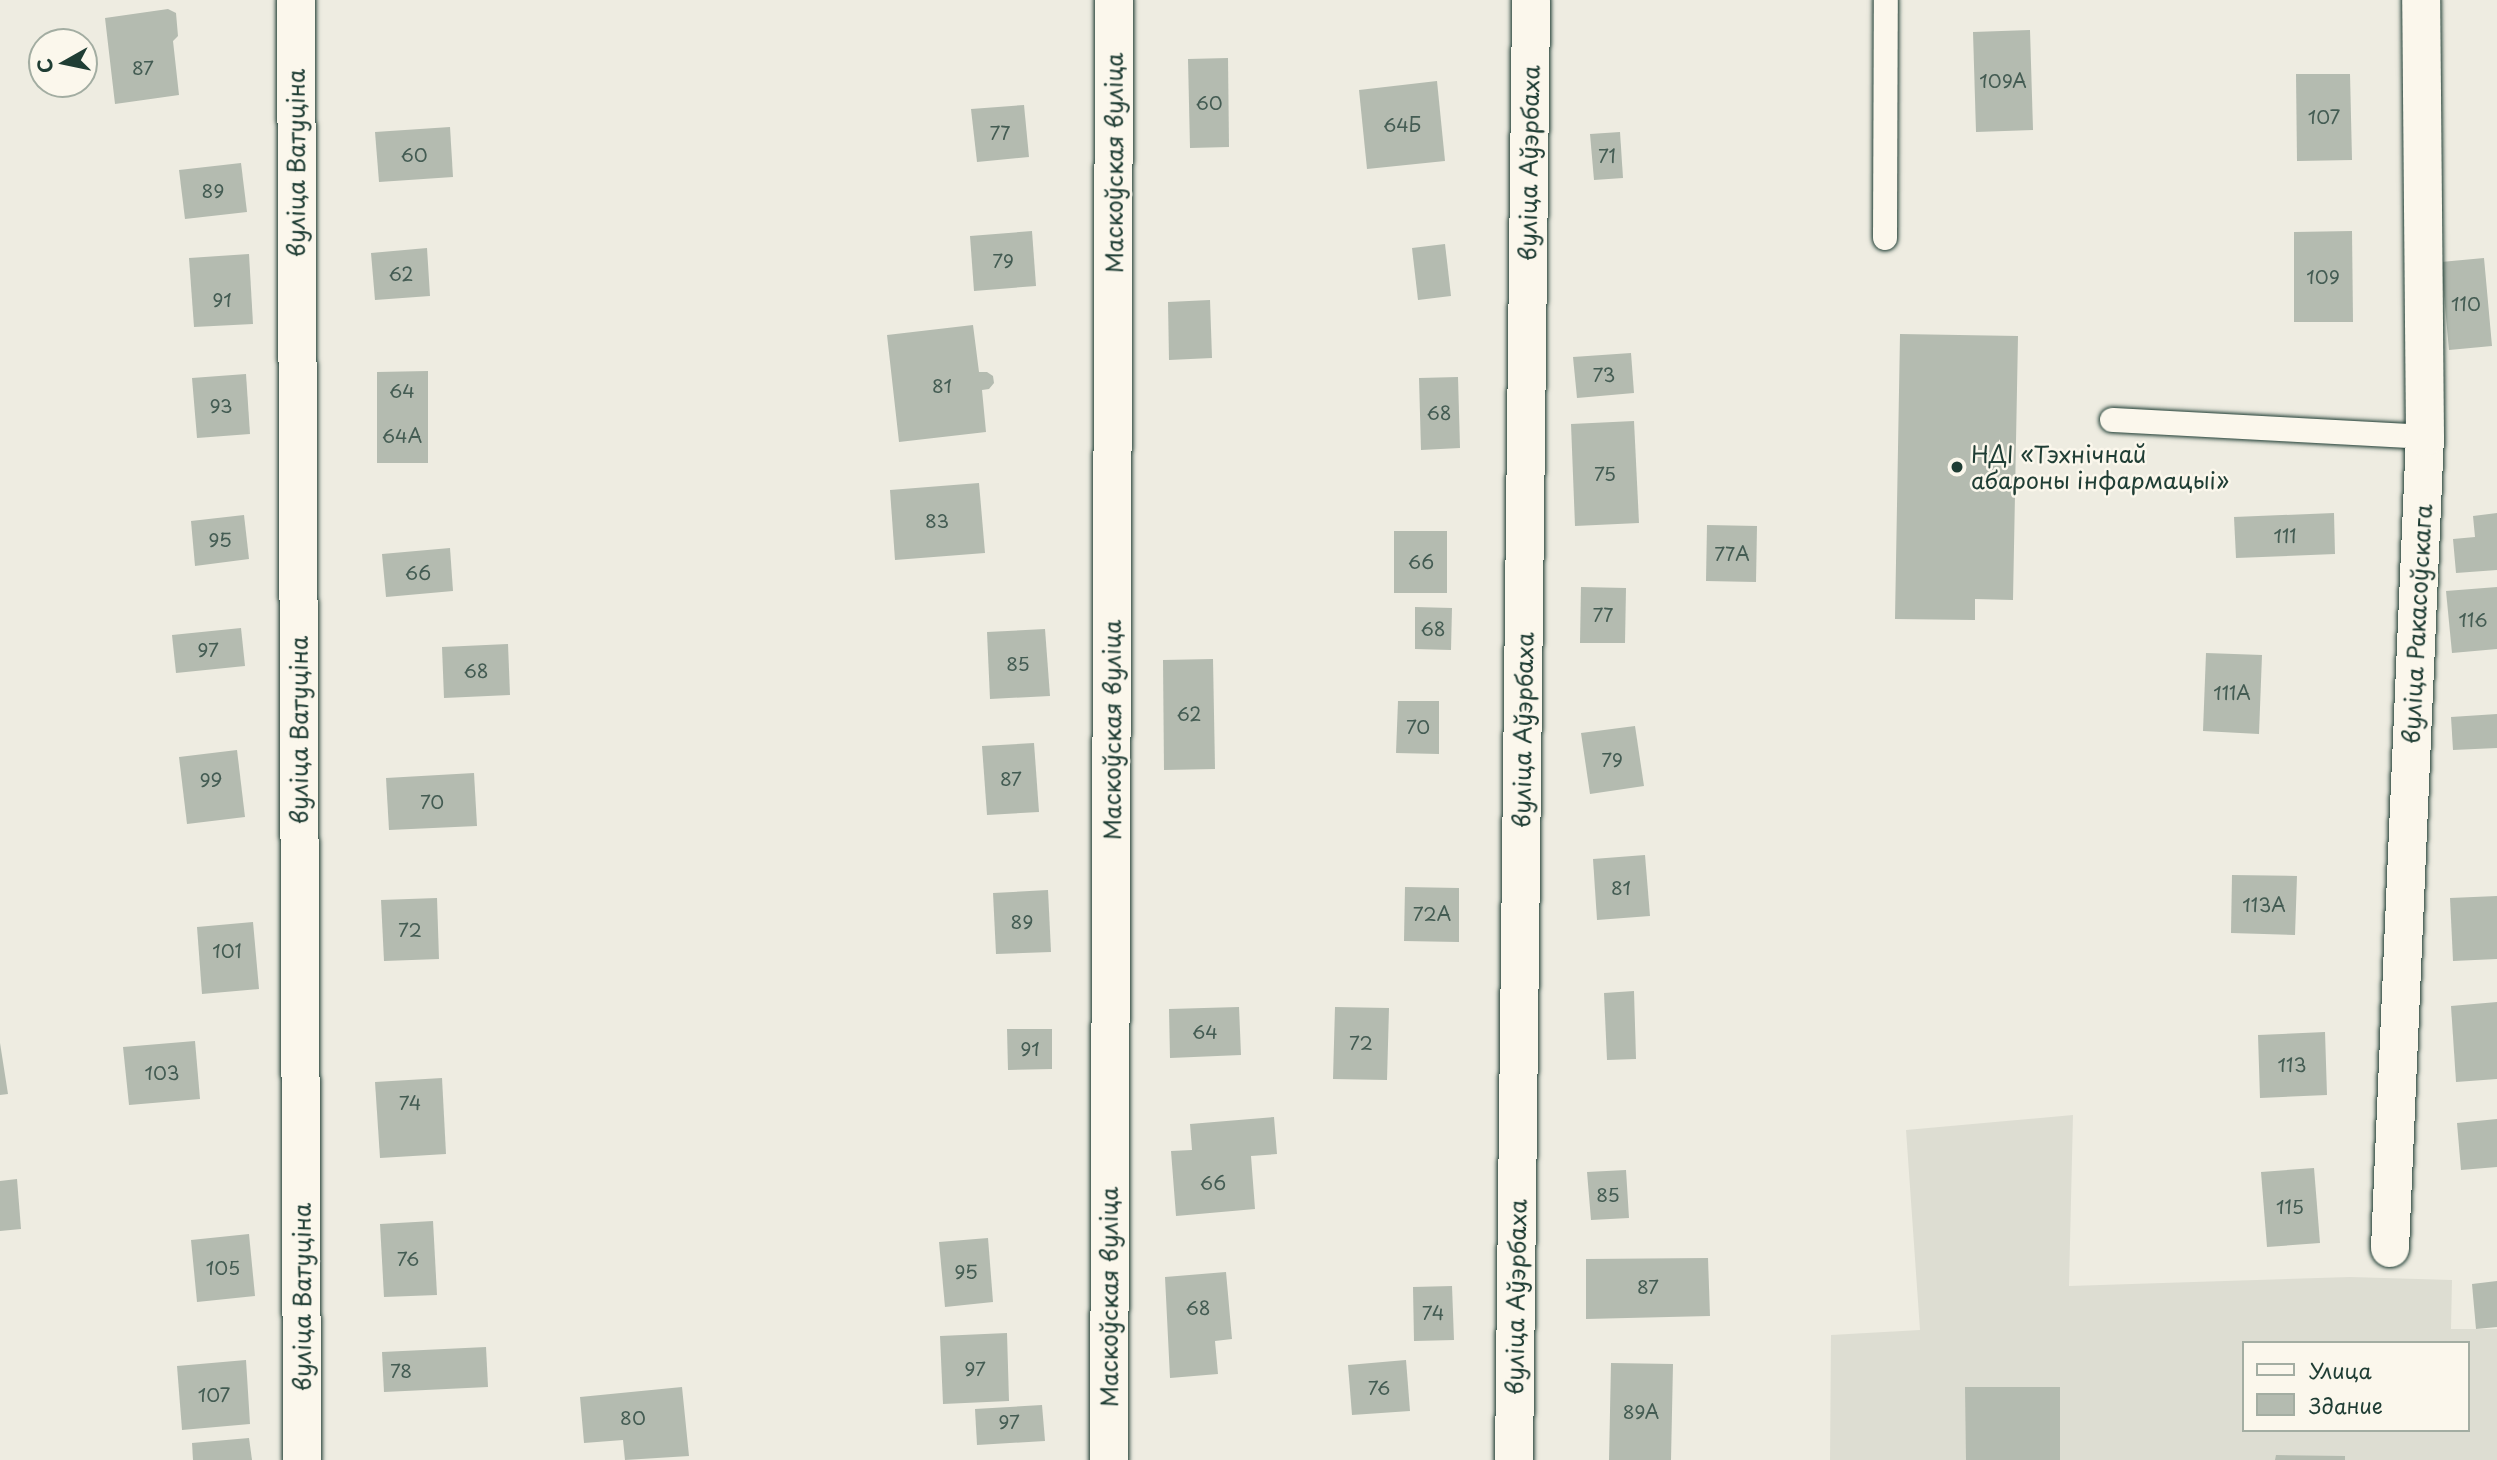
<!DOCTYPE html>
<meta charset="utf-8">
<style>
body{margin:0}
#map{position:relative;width:2497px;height:1460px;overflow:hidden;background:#eeece1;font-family:"Playpen Sans",sans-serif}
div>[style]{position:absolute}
.built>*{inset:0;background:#ddddd2}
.building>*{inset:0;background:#b4bbb0}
.roads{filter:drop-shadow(0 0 2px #1f3d34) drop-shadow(0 0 2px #1f3d34)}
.lane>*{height:24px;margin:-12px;padding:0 12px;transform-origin:12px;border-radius:12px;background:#fbf7ec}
.street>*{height:38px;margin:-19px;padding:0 19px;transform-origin:19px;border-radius:19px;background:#fbf7ec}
.dots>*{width:19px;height:19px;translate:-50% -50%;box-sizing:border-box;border:4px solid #fbf7ec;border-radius:50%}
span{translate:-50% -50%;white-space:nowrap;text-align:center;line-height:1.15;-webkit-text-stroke:5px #fbf7ec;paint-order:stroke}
.number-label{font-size:19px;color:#445c53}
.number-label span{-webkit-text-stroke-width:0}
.street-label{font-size:23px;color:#1f3d34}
.poi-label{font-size:23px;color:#1f3d34}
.left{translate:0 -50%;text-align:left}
.legend{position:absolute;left:2242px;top:1341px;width:228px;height:91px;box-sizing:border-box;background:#fbf7ec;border:2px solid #a3ada2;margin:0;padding:9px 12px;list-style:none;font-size:21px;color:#1f3d34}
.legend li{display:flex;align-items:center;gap:14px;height:35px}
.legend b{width:35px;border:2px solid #a3ada2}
.north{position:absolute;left:28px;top:28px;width:70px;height:70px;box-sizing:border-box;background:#fbf7ec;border:2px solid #a3ada2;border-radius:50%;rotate:261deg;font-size:19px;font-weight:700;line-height:28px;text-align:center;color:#1f3d34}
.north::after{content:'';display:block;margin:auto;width:24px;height:32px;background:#1f3d34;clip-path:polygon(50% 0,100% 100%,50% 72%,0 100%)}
</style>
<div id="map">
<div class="built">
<div style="clip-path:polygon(evenodd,2073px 1115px,2069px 1286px,2350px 1277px,2452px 1280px,2451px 1329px,2497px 1329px,2497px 1460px,1830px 1460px,1831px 1335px,1920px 1330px,1906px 1130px,2073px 1115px,2243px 1343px,2467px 1343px,2467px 1430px,2243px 1430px,2243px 1343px)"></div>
</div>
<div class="building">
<div style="clip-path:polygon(168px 9px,176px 13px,178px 36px,173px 41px,179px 95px,115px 104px,105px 18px)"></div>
<div style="clip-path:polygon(2030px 30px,2033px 130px,1976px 132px,1973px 32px)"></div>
<div style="clip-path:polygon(1228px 58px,1229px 147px,1190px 148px,1188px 59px)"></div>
<div style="clip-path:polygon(2296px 74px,2350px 74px,2352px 160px,2297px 161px)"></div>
<div style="clip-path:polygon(1437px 81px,1445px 161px,1367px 169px,1359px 90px)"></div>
<div style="clip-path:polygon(1024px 105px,1029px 157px,977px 162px,971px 109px)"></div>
<div style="clip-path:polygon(450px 127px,453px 177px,379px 182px,375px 132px)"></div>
<div style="clip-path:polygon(1620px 132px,1623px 178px,1594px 180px,1590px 134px)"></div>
<div style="clip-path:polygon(241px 163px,247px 212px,185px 219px,179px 170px)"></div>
<div style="clip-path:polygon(1032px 231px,1036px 286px,974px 291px,970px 236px)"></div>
<div style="clip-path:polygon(2352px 231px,2353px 322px,2294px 322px,2294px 232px)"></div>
<div style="clip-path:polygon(1445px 244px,1451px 296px,1418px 300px,1412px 248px)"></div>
<div style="clip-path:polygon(427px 248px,430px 296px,375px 300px,371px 253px)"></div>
<div style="clip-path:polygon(249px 254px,253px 324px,194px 327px,189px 258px)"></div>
<div style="clip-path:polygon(2484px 258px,2492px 346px,2449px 350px,2441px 262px)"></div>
<div style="clip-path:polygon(1210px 300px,1212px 358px,1169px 360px,1168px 302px)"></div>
<div style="clip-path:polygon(973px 325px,979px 372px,987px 372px,993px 376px,994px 383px,989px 389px,982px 390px,986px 432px,899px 442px,887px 335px)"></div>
<div style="clip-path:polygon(1900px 334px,2018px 336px,2013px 600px,1975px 599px,1975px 620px,1895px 619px)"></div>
<div style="clip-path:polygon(1631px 353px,1634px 393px,1577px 398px,1573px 357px)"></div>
<div style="clip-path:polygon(428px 371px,428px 463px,377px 463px,377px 372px)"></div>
<div style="clip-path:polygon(246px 374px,250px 434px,197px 438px,192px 378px)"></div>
<div style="clip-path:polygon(1458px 377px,1460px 448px,1421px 450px,1419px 378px)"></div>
<div style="clip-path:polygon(1634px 421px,1639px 523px,1575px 526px,1571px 424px)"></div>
<div style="clip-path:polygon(979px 483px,985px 553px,895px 560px,890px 490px)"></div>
<div style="clip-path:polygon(2334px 513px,2335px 554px,2236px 558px,2234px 517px)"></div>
<div style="clip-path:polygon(2497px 513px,2497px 570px,2456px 573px,2453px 539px,2475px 537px,2473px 516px)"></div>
<div style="clip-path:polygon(244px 515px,249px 559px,195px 566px,191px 521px)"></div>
<div style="clip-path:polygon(1707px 525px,1757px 526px,1756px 582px,1706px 581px)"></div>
<div style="clip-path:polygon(1394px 531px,1447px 531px,1447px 593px,1394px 593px)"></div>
<div style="clip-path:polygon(450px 548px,453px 591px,386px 597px,382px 554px)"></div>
<div style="clip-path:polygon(1581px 587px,1626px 588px,1625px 643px,1580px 643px)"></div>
<div style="clip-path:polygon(2497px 587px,2497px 649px,2452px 653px,2446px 591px)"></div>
<div style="clip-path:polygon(1415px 607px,1452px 608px,1451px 650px,1415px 649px)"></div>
<div style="clip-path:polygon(241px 628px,245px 666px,176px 673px,172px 635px)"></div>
<div style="clip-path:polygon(1045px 629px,1050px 696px,990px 699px,987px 632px)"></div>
<div style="clip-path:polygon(508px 644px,510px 695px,444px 698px,442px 647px)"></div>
<div style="clip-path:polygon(2206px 653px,2262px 655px,2259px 734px,2203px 731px)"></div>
<div style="clip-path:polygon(1213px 659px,1215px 769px,1164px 770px,1163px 660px)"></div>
<div style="clip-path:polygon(1398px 701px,1439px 701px,1439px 754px,1396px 753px)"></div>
<div style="clip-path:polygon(2497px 714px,2497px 748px,2453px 750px,2451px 717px)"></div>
<div style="clip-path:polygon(1635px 726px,1644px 786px,1590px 794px,1581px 733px)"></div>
<div style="clip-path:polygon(1034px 743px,1039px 812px,987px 815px,982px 746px)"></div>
<div style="clip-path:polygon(237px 750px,245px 817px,187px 824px,179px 757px)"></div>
<div style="clip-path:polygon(474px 773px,477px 826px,389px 830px,386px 778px)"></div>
<div style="clip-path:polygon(1645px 855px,1650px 916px,1597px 920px,1593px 859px)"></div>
<div style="clip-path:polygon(2232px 875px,2297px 876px,2295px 935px,2231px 933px)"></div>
<div style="clip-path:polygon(1405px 887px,1459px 888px,1459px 942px,1404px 941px)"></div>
<div style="clip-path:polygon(1048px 890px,1051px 952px,996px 954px,993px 893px)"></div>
<div style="clip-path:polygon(2497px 896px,2497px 959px,2453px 961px,2450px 898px)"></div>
<div style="clip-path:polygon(437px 898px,439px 959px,384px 961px,381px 900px)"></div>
<div style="clip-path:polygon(253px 922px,259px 989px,202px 994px,197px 927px)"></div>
<div style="clip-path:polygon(1634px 991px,1636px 1059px,1607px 1060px,1604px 993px)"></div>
<div style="clip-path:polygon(2497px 1002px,2497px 1079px,2456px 1082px,2451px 1006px)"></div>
<div style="clip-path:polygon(1239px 1007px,1241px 1055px,1170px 1058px,1169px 1009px)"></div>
<div style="clip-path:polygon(1335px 1007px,1389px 1008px,1387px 1080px,1333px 1079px)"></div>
<div style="clip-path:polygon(1007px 1029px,1052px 1029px,1052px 1069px,1008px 1070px)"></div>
<div style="clip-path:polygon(2325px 1032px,2327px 1095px,2260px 1098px,2258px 1035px)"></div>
<div style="clip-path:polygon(195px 1041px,200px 1099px,129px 1105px,123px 1047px)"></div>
<div style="clip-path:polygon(0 1043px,8px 1094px,0 1095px)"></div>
<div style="clip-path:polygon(442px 1078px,446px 1154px,380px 1158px,375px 1082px)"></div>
<div style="clip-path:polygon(1274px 1117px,1277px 1154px,1251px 1156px,1255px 1209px,1176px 1216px,1171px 1151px,1192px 1150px,1190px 1124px)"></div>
<div style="clip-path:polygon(2497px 1119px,2497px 1167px,2461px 1170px,2457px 1123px)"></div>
<div style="clip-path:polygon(2314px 1168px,2320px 1243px,2267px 1247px,2261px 1172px)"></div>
<div style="clip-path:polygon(1626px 1170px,1629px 1218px,1591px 1220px,1587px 1172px)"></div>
<div style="clip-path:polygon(17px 1179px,21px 1229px,0 1231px,0 1181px)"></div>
<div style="clip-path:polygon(433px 1221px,437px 1295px,384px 1297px,380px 1224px)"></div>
<div style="clip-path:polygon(249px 1234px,255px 1296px,197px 1302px,191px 1240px)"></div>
<div style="clip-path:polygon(988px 1238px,993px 1302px,945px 1307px,939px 1242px)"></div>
<div style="clip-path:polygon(1708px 1258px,1710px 1316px,1586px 1319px,1586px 1259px)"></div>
<div style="clip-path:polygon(1226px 1272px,1232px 1339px,1215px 1341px,1218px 1374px,1170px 1378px,1165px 1277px)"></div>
<div style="clip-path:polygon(2497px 1281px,2497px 1327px,2476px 1329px,2472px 1284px)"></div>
<div style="clip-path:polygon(1452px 1286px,1454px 1340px,1414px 1341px,1413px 1287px)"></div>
<div style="clip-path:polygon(1007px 1333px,1009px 1401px,943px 1404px,940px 1336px)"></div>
<div style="clip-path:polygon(486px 1347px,488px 1387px,384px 1392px,382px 1352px)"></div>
<div style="clip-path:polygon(246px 1360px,250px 1424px,182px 1430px,177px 1366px)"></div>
<div style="clip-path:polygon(1406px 1360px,1410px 1411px,1352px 1415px,1348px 1365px)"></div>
<div style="clip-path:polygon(1611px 1363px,1673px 1364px,1671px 1460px,1609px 1460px)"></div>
<div style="clip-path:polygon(682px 1387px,689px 1456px,625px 1460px,623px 1440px,584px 1443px,580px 1397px)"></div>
<div style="clip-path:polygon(1965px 1387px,2060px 1387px,2060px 1460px,1966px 1460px)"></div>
<div style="clip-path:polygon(1042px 1405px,1045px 1441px,977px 1445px,975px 1409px)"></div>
<div style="clip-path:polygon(249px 1438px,252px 1460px,193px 1460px,192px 1443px)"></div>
<div style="clip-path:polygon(2276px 1455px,2345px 1456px,2345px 1460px,2275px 1460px)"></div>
</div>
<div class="roads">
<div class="lane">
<div style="left:1885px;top:238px;width:238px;rotate:-89.8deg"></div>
<div style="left:2112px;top:420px;width:313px;rotate:3.1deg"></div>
</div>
<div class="street">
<div style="left:296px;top:0;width:1460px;rotate:89.76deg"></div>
<div style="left:2390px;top:1248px;width:812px;rotate:-87.53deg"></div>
<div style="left:2425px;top:437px;width:437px;rotate:-90.5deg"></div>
<div style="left:1109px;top:1460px;width:1460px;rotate:-89.8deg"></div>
<div style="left:1514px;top:1460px;width:1460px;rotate:-89.33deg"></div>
</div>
</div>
<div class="dots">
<div style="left:1957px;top:467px;background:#1f3d34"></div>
</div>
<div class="number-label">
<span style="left:143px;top:68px">87</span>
<span style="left:2003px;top:81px">109А</span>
<span style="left:1209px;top:103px">60</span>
<span style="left:2324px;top:117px">107</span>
<span style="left:1402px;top:125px">64Б</span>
<span style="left:1000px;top:133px">77</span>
<span style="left:414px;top:155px">60</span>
<span style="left:1607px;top:156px">71</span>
<span style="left:213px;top:191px">89</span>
<span style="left:1003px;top:261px">79</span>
<span style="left:401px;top:274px">62</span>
<span style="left:2323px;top:277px">109</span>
<span style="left:222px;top:300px">91</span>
<span style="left:2466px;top:304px">110</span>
<span style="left:1604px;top:375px">73</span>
<span style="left:942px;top:386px">81</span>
<span style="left:402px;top:391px">64</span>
<span style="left:221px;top:406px">93</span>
<span style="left:1439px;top:413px">68</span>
<span style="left:402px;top:436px">64А</span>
<span style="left:1605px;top:474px">75</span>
<span style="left:937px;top:521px">83</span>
<span style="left:2285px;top:536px">111</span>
<span style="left:220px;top:540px">95</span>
<span style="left:1732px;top:554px">77А</span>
<span style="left:1421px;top:562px">66</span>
<span style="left:418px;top:573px">66</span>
<span style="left:1603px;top:615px">77</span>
<span style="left:2473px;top:620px">116</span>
<span style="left:1433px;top:629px">68</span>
<span style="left:208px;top:650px">97</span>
<span style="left:1018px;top:664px">85</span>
<span style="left:476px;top:671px">68</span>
<span style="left:2232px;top:693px">111А</span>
<span style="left:1189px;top:714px">62</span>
<span style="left:1418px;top:727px">70</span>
<span style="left:1612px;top:760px">79</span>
<span style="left:1011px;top:779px">87</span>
<span style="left:211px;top:780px">99</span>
<span style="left:432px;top:802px">70</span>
<span style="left:1621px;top:888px">81</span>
<span style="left:2264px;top:905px">113А</span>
<span style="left:1432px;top:914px">72А</span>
<span style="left:1022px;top:922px">89</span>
<span style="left:410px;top:930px">72</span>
<span style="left:227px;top:951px">101</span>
<span style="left:1205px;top:1032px">64</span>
<span style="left:1361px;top:1043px">72</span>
<span style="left:1030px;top:1049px">91</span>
<span style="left:2292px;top:1065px">113</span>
<span style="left:162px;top:1073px">103</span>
<span style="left:410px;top:1103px">74</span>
<span style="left:1213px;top:1183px">66</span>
<span style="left:1608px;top:1195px">85</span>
<span style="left:2290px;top:1207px">115</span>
<span style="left:408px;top:1259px">76</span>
<span style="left:223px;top:1268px">105</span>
<span style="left:966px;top:1272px">95</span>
<span style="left:1648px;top:1287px">87</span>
<span style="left:1198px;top:1308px">68</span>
<span style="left:1433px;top:1313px">74</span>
<span style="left:975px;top:1369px">97</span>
<span style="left:401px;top:1371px">78</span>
<span style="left:1379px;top:1388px">76</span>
<span style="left:214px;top:1395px">107</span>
<span style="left:1641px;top:1412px">89А</span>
<span style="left:633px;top:1418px">80</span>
<span style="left:1009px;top:1422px">97</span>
</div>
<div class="street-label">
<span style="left:296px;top:163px;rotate:-90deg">вуліца Ватуціна</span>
<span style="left:1114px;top:163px;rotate:-90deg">Маскоўская вуліца</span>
<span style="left:1529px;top:163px;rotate:-89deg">вуліца Аўэрбаха</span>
<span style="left:2417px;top:624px;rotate:-87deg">вуліца Ракасоўскага</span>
<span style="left:299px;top:730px;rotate:-90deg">вуліца Ватуціна</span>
<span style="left:1112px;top:730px;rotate:-90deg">Маскоўская вуліца</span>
<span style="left:1523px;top:730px;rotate:-89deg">вуліца Аўэрбаха</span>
<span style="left:302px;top:1297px;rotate:-90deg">вуліца Ватуціна</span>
<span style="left:1109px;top:1297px;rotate:-90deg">Маскоўская вуліца</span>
<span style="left:1516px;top:1297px;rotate:-89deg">вуліца Аўэрбаха</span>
</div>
<div class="poi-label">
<span class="left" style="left:1971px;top:467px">НДІ «Тэхнічнай<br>абароны інфармацыі»</span>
</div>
<ul class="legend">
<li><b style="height:9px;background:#fbf7ec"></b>Улица</li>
<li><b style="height:19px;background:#b4bbb0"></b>Здание</li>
</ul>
<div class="north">С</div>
</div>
